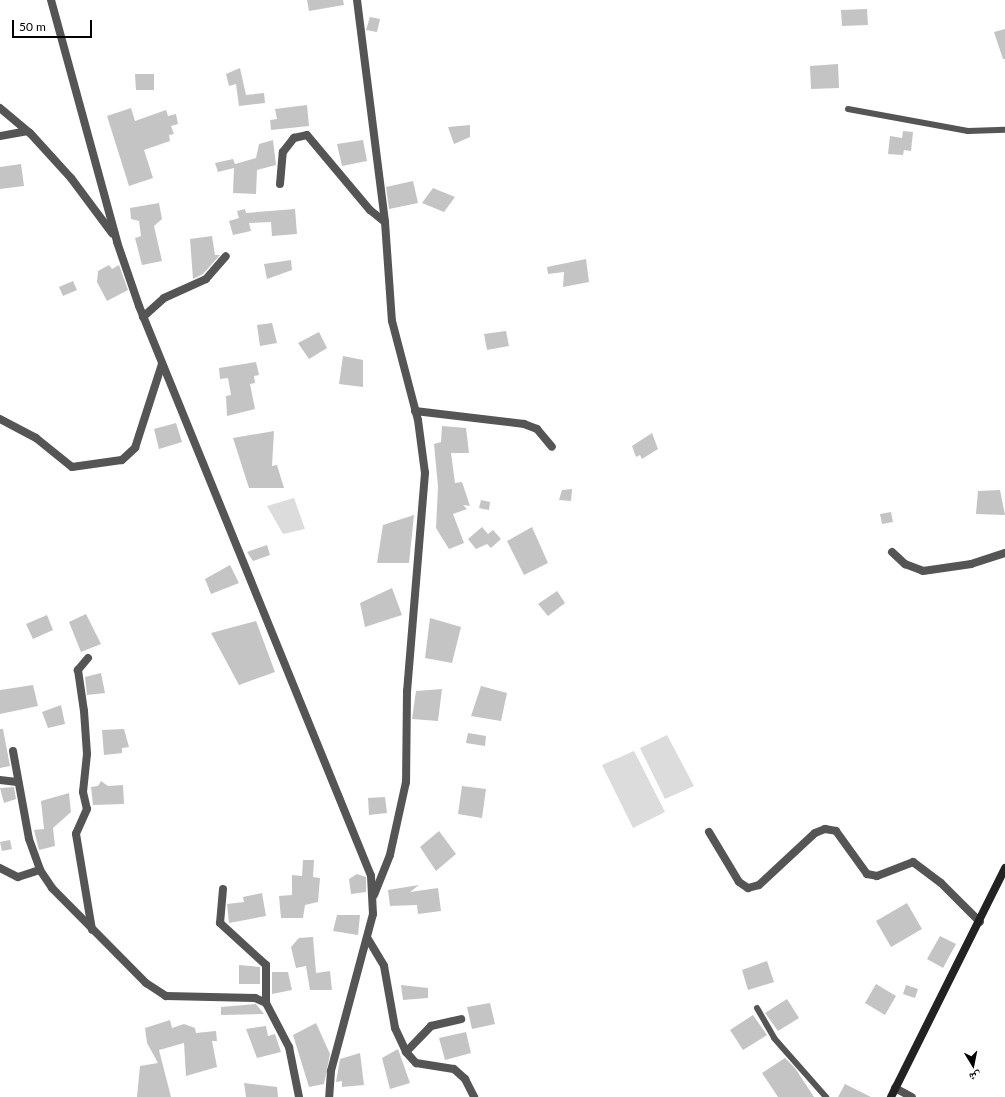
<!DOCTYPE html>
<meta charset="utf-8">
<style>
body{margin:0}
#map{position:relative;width:1005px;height:1097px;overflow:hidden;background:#fff;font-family:Lato,"Noto Naskh Arabic",sans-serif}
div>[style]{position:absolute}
.green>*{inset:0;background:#dcdcdc}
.building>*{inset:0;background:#c4c4c4}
.service>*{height:6px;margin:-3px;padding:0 3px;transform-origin:3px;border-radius:3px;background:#555}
.minor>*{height:8px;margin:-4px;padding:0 4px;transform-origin:4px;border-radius:4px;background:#555}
.secondary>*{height:8px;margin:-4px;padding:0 4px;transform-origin:4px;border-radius:4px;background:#222}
span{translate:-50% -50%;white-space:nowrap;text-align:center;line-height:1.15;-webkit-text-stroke:3px #fff;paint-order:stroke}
.north{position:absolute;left:953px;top:1045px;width:40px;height:40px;-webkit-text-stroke:3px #fff;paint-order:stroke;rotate:170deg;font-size:11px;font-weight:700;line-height:16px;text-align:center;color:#000}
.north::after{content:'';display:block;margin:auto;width:14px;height:18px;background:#000;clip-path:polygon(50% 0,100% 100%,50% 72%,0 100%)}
.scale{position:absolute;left:12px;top:20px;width:80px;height:18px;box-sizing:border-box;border:2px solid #000;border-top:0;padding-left:5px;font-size:12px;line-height:14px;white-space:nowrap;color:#000;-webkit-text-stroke:3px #fff;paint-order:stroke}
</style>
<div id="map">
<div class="green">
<div style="clip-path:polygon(294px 498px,305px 529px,283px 534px,267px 506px)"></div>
<div style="clip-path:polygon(667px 735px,694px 786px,665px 799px,640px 748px)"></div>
<div style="clip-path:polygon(634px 751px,665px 812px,633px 828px,602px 765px)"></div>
</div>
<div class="building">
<div style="clip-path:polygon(307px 0,343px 0,344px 5px,309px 11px)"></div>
<div style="clip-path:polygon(867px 9px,868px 25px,842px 26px,841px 10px)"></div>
<div style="clip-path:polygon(370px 17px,380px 19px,377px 32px,366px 30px)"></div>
<div style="clip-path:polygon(1005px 29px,1005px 59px,1003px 59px,994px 32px)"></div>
<div style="clip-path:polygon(838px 64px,839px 88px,811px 89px,810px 66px)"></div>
<div style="clip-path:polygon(240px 68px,246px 95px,264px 93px,265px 103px,239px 106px,236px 84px,229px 86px,226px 74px)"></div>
<div style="clip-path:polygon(135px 74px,154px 74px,154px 90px,136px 90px)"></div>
<div style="clip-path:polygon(307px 105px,309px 126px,271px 130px,270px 120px,277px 119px,275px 109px)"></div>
<div style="clip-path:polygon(131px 108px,135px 121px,166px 110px,168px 116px,176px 114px,178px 124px,171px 126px,174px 134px,169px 135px,170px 141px,144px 150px,153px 178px,129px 186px,107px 116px)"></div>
<div style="clip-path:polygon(470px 125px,470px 137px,454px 144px,448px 127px)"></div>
<div style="clip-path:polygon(903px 131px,913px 132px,911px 151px,904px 150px,903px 155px,888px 154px,890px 136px,902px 138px)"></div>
<div style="clip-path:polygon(273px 140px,276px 165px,257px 170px,256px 194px,233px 193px,234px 168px,218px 172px,215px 163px,233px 159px,235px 164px,256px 158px,259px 144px)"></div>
<div style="clip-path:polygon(363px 140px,367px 161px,342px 166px,337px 144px)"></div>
<div style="clip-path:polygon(21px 164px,24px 186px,0 189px,0 167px)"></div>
<div style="clip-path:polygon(413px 181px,418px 203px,389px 209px,386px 187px)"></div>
<div style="clip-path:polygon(433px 188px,455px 197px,444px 212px,422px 203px)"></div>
<div style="clip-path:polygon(159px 203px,162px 219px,154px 226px,162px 261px,142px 265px,135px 238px,141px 236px,139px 221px,131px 219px,130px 208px)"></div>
<div style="clip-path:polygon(245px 209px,246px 213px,295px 209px,297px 234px,272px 236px,271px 222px,249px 223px,251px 231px,233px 235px,229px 221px,239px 218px,237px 211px)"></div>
<div style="clip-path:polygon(212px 236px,215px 255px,220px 255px,203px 274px,193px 279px,190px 239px)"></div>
<div style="clip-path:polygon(586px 259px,589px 282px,563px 287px,564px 272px,548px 274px,547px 267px)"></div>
<div style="clip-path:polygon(291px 260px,292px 270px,267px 279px,264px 264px)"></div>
<div style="clip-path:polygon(109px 265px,112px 269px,119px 265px,128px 290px,107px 301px,97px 282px,98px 271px)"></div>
<div style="clip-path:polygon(73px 281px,77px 290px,63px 296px,59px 287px)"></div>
<div style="clip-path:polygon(272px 323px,277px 343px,260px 346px,257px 325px)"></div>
<div style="clip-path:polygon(506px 331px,509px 346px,487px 350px,484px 334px)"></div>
<div style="clip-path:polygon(319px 332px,327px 348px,309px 359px,298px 343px)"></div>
<div style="clip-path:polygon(343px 356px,363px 360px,363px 387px,339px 384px)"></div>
<div style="clip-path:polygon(256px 362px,259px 375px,254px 376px,255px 383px,250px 384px,255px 409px,227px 416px,226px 396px,231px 395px,228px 378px,220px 379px,219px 368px)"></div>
<div style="clip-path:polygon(176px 423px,182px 442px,159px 449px,154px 429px)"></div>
<div style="clip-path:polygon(442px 426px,466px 428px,469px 453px,451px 453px,455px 483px,462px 482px,470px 506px,463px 505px,467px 509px,453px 514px,464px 543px,449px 549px,436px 528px,438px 487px,434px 444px,441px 442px)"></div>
<div style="clip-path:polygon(274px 431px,272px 466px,277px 465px,284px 488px,249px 488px,233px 438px)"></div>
<div style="clip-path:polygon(652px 433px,658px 449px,642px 459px,640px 455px,636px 457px,632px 446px)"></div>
<div style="clip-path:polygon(572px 489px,571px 501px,559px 500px,562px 490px)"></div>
<div style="clip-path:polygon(1000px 490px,1005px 515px,976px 514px,978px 491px)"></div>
<div style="clip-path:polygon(481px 500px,490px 502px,489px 510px,479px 508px)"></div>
<div style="clip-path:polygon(891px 512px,893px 522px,882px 524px,880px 514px)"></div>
<div style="clip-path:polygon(414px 515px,409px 563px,377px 563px,383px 525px)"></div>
<div style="clip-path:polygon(482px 527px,488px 534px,493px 530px,501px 539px,491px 548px,487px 544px,476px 549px,468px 539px)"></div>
<div style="clip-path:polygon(532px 527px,548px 563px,524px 575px,507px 541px)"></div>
<div style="clip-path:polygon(267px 545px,270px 555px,253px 561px,247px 552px)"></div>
<div style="clip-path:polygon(230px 565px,239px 583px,211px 594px,205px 579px)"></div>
<div style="clip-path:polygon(392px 588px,402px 615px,365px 627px,360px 603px)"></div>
<div style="clip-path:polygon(557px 591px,565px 603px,548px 616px,538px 604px)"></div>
<div style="clip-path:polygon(86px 614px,101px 644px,81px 652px,69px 622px)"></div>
<div style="clip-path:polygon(47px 615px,53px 630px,33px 639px,26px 624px)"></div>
<div style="clip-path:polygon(430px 618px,461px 627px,452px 663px,425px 658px)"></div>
<div style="clip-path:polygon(256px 621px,275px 672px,239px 685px,211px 633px)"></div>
<div style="clip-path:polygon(101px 673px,105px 693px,87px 695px,85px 677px)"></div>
<div style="clip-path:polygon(33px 685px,38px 706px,0 714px,0 690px)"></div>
<div style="clip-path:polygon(481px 686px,507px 693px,501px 721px,471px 716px)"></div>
<div style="clip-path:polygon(442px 689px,438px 721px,412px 719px,416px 691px)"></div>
<div style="clip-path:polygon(61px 705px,65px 724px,48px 728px,42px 712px)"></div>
<div style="clip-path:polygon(0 729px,3px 729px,10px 766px,0 768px)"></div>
<div style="clip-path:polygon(124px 729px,129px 747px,122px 748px,122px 753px,104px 755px,102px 730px)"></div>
<div style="clip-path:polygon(468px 733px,486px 736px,485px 746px,466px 743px)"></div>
<div style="clip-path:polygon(101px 781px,108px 786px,123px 785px,124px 804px,93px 805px,91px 787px,98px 786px)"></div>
<div style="clip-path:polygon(462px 786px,486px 789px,482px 818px,458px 814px)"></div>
<div style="clip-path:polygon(14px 787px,16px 799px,4px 803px,0 788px)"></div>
<div style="clip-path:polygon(69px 793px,71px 812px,53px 828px,55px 846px,39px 850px,34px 830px,44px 829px,41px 801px)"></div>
<div style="clip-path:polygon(385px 797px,387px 813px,369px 815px,368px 798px)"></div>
<div style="clip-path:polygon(439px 831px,456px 854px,436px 871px,420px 847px)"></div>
<div style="clip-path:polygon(10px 840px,12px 849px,2px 851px,0 842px)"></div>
<div style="clip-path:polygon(303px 860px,314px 860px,313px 877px,320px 878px,318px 902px,305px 905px,303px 918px,281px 918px,279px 896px,292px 895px,292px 875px,302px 876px)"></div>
<div style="clip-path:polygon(357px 874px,366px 877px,366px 892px,351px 894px,349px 879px)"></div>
<div style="clip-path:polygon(419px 885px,410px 892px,438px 888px,441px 911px,418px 914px,417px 905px,390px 906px,388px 890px)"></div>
<div style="clip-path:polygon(262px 893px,266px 916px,229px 923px,227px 904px,244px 902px,243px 897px)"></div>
<div style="clip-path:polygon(907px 903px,922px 929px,891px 947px,876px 921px)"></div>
<div style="clip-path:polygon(337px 915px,360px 915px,358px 935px,333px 931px)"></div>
<div style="clip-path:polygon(940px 936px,956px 944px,943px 968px,927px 959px)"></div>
<div style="clip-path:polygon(313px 937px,316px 973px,330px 971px,332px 990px,310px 990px,306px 966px,296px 968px,291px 947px,299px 938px)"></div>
<div style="clip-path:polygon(767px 961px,774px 982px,748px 990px,742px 970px)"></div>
<div style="clip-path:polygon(239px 965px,260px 967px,260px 984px,239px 984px)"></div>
<div style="clip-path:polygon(272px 972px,288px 972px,292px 990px,272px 994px)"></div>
<div style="clip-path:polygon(876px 984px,896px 996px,885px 1015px,865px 1003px)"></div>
<div style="clip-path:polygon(401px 985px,428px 988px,428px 998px,403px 1000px)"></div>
<div style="clip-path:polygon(906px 985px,918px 989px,915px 998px,903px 994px)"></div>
<div style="clip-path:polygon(787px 999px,799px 1018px,778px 1031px,765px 1013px)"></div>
<div style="clip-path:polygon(490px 1003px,495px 1024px,472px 1029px,467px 1007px)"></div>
<div style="clip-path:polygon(256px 1004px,264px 1014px,221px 1015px,221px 1007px)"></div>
<div style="clip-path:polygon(753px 1015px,767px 1035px,743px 1050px,730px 1030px)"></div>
<div style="clip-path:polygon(170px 1020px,172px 1028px,184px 1024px,195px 1028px,196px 1033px,216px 1031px,217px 1041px,212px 1041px,217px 1067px,186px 1076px,184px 1043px,159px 1050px,171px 1097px,137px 1097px,140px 1066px,158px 1063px,147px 1043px,145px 1028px)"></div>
<div style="clip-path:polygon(316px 1023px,330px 1054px,324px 1084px,309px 1087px,293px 1035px)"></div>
<div style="clip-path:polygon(266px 1026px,268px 1036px,275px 1034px,281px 1052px,257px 1058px,246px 1029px)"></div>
<div style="clip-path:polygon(466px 1032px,471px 1053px,445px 1060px,439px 1038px)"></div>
<div style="clip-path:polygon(398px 1049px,410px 1083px,390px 1089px,382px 1058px)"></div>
<div style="clip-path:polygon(360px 1053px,364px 1085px,342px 1087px,342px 1081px,336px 1082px,340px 1059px)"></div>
<div style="clip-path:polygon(785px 1058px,795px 1068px,814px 1097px,778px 1097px,762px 1073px)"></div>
<div style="clip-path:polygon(244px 1083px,277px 1087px,278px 1097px,246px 1097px)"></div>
<div style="clip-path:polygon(845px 1084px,871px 1097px,838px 1097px)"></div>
</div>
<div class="service">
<div style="left:848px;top:109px;width:122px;rotate:10.4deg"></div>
<div style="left:968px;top:131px;width:37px;rotate:-2deg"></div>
<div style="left:757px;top:1008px;width:34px;rotate:60deg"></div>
<div style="left:774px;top:1038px;width:79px;rotate:48.6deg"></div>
</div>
<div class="minor">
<div style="left:51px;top:0;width:251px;rotate:74.7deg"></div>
<div style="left:117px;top:242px;width:68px;rotate:71deg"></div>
<div style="left:139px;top:306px;width:615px;rotate:67.85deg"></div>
<div style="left:371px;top:876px;width:38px;rotate:87deg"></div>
<div style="left:373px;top:914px;width:163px;rotate:105deg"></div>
<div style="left:331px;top:1071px;width:26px;rotate:94deg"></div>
<div style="left:357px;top:0;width:224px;rotate:82.8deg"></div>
<div style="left:385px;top:222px;width:99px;rotate:86deg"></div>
<div style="left:392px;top:321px;width:102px;rotate:75.3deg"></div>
<div style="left:418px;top:420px;width:53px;rotate:82.5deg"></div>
<div style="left:425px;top:473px;width:219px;rotate:94.7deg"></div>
<div style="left:407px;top:691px;width:91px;rotate:90.6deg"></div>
<div style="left:406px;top:782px;width:75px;rotate:102.4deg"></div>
<div style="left:390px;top:855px;width:43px;rotate:111.8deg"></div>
<div style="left:0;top:108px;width:39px;rotate:40deg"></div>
<div style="left:30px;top:133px;width:61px;rotate:47.7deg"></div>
<div style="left:71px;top:178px;width:69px;rotate:53.3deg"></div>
<div style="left:0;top:136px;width:27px;rotate:-10deg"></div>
<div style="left:280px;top:184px;width:32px;rotate:-85deg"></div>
<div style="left:283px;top:152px;width:18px;rotate:-52deg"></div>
<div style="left:294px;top:138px;width:13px;rotate:-13deg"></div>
<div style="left:307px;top:135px;width:98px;rotate:50deg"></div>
<div style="left:370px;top:210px;width:19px;rotate:39deg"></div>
<div style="left:143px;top:317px;width:28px;rotate:-42deg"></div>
<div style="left:164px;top:298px;width:46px;rotate:-24.3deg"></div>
<div style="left:206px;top:279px;width:30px;rotate:-49deg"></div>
<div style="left:415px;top:411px;width:110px;rotate:6.8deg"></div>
<div style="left:524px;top:424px;width:14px;rotate:21deg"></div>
<div style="left:537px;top:429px;width:23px;rotate:50deg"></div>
<div style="left:0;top:419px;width:41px;rotate:27.8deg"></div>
<div style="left:36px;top:438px;width:46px;rotate:38.9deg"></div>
<div style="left:72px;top:467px;width:50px;rotate:-8deg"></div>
<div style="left:122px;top:460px;width:18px;rotate:-43deg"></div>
<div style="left:135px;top:448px;width:88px;rotate:-72.2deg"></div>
<div style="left:892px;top:552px;width:18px;rotate:43deg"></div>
<div style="left:905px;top:564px;width:19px;rotate:21deg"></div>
<div style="left:923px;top:571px;width:49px;rotate:-8.3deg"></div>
<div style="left:971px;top:564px;width:36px;rotate:-18deg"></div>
<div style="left:88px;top:658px;width:16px;rotate:130deg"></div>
<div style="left:78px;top:670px;width:41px;rotate:81.7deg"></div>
<div style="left:84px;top:711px;width:43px;rotate:86deg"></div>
<div style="left:87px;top:754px;width:38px;rotate:96deg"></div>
<div style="left:83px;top:792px;width:17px;rotate:77deg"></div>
<div style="left:87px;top:809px;width:27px;rotate:114deg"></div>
<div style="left:76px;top:834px;width:97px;rotate:80.5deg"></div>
<div style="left:13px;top:751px;width:89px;rotate:79.7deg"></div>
<div style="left:29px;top:839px;width:33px;rotate:70deg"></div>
<div style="left:40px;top:870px;width:22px;rotate:56deg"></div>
<div style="left:52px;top:888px;width:134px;rotate:45.3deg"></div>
<div style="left:146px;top:983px;width:24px;rotate:33deg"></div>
<div style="left:166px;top:996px;width:89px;rotate:1.3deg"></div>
<div style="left:255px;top:998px;width:12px;rotate:24deg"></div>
<div style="left:266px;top:1003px;width:50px;rotate:62.4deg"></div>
<div style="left:289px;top:1047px;width:51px;rotate:78.7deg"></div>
<div style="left:0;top:780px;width:17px;rotate:7deg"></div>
<div style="left:709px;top:832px;width:58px;rotate:59deg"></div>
<div style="left:739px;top:882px;width:11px;rotate:34deg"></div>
<div style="left:748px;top:888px;width:11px;rotate:-15deg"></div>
<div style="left:759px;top:885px;width:76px;rotate:-42.9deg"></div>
<div style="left:815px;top:833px;width:11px;rotate:-22deg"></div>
<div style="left:825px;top:829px;width:11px;rotate:10deg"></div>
<div style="left:836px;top:831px;width:53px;rotate:54.2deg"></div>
<div style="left:867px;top:874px;width:10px;rotate:11deg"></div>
<div style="left:877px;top:876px;width:39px;rotate:-21deg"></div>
<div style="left:913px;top:862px;width:35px;rotate:37deg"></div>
<div style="left:941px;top:883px;width:55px;rotate:45deg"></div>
<div style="left:0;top:868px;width:20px;rotate:27deg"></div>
<div style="left:18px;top:877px;width:23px;rotate:-18deg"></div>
<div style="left:223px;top:889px;width:34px;rotate:95deg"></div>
<div style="left:220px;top:923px;width:62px;rotate:42.4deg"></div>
<div style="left:266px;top:965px;width:38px;rotate:90deg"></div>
<div style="left:368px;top:939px;width:31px;rotate:59deg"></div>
<div style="left:384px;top:966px;width:63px;rotate:79.9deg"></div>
<div style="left:395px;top:1028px;width:26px;rotate:65deg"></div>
<div style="left:406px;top:1052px;width:15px;rotate:48deg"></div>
<div style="left:416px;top:1063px;width:38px;rotate:9deg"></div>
<div style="left:454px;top:1069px;width:15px;rotate:42deg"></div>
<div style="left:465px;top:1079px;width:20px;rotate:63deg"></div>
<div style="left:406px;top:1052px;width:36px;rotate:-46deg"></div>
<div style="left:431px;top:1026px;width:31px;rotate:-13deg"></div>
<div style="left:895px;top:1088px;width:19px;rotate:28deg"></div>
</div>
<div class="secondary">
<div style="left:891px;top:1097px;width:256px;rotate:-63.5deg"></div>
</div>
<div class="north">ش</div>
<div class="scale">50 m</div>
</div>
